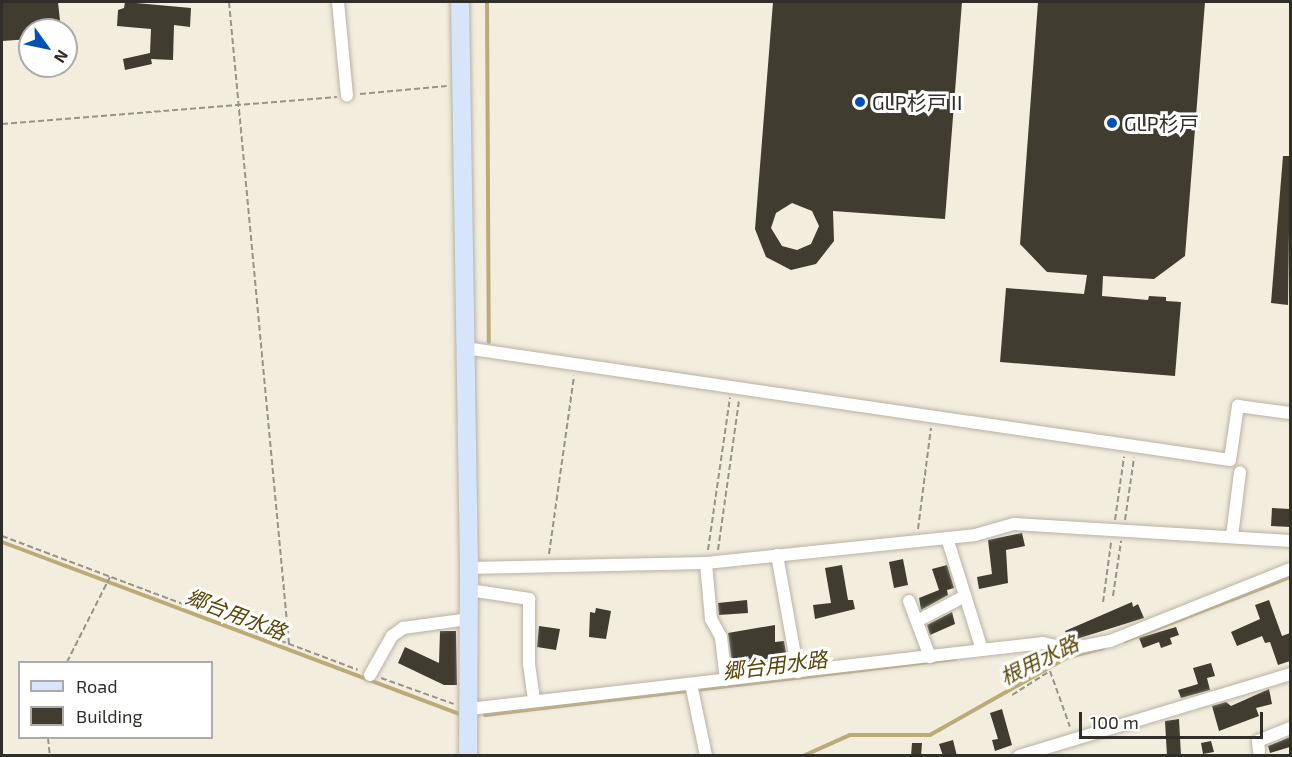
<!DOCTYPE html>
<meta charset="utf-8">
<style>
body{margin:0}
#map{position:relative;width:1292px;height:757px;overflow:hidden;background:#f3edde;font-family:"Exo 2","Noto Sans JP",sans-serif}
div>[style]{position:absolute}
.stream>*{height:4px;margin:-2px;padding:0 2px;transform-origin:2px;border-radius:2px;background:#bdaa79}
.building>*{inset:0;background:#403c30}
.path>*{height:2px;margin-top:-1px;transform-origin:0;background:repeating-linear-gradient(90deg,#979388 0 6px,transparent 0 9px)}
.roads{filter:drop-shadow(0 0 2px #b7b2a3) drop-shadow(0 0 2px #b7b2a3)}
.street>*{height:12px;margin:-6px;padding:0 6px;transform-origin:6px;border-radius:6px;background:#fff}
.secondary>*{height:18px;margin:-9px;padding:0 9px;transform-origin:9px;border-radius:9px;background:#d6e5fb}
.dots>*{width:16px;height:16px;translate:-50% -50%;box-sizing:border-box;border:3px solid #fff;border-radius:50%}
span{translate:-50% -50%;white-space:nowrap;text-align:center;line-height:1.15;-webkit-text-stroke:6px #fff;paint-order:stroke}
.poi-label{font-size:20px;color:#302e28}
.left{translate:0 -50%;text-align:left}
.water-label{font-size:21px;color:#5a4607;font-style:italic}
.frame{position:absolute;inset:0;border:3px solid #302e28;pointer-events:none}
.legend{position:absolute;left:18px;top:661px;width:195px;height:78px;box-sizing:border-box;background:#fff;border:2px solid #acaba9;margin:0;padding:8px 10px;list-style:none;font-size:18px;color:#302e28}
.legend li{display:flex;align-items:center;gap:12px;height:30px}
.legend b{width:30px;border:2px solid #acaba9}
.north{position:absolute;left:18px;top:18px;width:60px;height:60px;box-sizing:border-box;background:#fff;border:2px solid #acaba9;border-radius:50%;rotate:123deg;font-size:16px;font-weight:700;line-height:24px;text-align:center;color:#302e28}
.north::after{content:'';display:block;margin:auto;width:21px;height:27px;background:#0050ba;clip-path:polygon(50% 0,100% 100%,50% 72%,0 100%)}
.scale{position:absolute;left:1079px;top:712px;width:184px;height:27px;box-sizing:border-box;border:3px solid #302e28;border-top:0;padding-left:8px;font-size:18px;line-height:21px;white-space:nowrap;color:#302e28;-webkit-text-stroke:4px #fff;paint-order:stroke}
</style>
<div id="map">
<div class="stream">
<div style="left:487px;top:2px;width:340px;rotate:89.7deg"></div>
<div style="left:2px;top:542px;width:489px;rotate:20.6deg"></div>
<div style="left:1125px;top:641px;width:177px;rotate:-21.2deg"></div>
<div style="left:1050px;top:650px;width:19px;rotate:21deg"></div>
<div style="left:485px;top:715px;width:474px;rotate:-6.8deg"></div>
<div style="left:803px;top:756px;width:51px;rotate:-24.1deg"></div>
<div style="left:850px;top:735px;width:80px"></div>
<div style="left:930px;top:735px;width:159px;rotate:-29.5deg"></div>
<div style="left:1068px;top:657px;width:36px;rotate:-14deg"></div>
</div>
<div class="building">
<div style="clip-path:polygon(2px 2px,58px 2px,61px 30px,30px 30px,30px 39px,2px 41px)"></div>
<div style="clip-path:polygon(125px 2px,191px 8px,190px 27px,174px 25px,173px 60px,151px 59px,152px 64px,125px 70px,123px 59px,150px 53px,151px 29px,117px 26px,118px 10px,124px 8px)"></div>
<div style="clip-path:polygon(evenodd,773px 2px,962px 2px,945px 219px,833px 211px,834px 241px,816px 264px,791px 270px,766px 257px,755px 229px,773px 2px,792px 203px,812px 211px,819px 226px,811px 244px,797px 250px,782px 246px,771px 228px,776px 213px,792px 203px)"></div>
<div style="clip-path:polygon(1038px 2px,1205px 2px,1185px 256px,1154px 279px,1103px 276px,1102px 296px,1148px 300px,1149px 296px,1166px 297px,1166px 301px,1181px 302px,1175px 376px,1000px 362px,1006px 288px,1084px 294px,1087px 275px,1047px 272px,1020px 244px)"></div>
<div style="clip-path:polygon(1283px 156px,1290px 156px,1288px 305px,1271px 303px)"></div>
<div style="clip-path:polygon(1272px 508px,1290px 509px,1290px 527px,1271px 526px)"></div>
<div style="clip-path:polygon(1022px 533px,1025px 546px,1006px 550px,1008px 583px,979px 589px,977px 577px,992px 574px,988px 540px)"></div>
<div style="clip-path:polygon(903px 559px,908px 585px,894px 588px,889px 562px)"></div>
<div style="clip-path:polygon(842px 565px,848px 600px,853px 600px,855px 609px,815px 619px,813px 605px,831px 603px,825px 568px)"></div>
<div style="clip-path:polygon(947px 565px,954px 588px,947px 590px,948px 595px,921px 610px,919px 598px,939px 590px,932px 569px)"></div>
<div style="clip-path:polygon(747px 600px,748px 613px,719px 615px,718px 603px)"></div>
<div style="clip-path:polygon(1269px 600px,1282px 636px,1290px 633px,1290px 661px,1278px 665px,1270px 642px,1265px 643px,1262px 636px,1237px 646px,1231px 632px,1260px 619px,1255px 605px)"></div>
<div style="clip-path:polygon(1132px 602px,1133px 607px,1138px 604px,1144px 618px,1070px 641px,1065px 631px)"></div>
<div style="clip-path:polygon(596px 608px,611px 611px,606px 639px,589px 637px,590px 612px,595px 613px)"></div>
<div style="clip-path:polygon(952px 612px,955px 624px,930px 635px,927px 625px)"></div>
<div style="clip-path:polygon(775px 625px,775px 642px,784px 641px,788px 664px,733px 670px,728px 633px)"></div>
<div style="clip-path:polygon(539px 626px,560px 629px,556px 650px,537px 647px)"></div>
<div style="clip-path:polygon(1176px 627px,1179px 635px,1170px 638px,1172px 644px,1161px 648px,1159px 642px,1143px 648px,1139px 638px)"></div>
<div style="clip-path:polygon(440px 631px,456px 631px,457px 685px,444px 685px,398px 663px,405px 647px,439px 663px)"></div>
<div style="clip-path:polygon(1211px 663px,1215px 676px,1207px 678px,1210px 690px,1181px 698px,1178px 690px,1198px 684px,1193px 668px)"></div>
<div style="clip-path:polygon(1269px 689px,1272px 704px,1256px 708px,1259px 716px,1219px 731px,1212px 706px,1226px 702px,1231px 706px)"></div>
<div style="clip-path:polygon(1002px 709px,1012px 745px,995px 751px,992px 740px,998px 739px,990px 713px)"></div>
<div style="clip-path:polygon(1179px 719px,1181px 756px,1167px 756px,1165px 721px)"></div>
<div style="clip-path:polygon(1290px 737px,1290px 747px,1270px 753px,1268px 746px)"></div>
<div style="clip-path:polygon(953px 740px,957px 756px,943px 756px,939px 744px)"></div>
<div style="clip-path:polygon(1211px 741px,1214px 752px,1203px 754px,1201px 743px)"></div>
<div style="clip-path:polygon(912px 743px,922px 743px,921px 756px,911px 756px)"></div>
</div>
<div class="path">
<div style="left:229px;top:2px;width:645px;rotate:84.66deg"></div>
<div style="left:360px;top:94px;width:87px;rotate:-5.3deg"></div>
<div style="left:2px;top:124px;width:336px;rotate:-4.6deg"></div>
<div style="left:1115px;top:520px;width:64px;rotate:-81.9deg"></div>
<div style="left:1125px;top:520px;width:63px;rotate:-81.7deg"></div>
<div style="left:918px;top:529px;width:102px;rotate:-82.7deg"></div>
<div style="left:2px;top:536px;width:380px;rotate:20.6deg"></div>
<div style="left:708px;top:550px;width:154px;rotate:-81.8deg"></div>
<div style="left:718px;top:550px;width:150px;rotate:-82deg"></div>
<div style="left:549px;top:554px;width:180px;rotate:-82deg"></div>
<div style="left:1113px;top:596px;width:56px;rotate:-81.7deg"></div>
<div style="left:1103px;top:602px;width:60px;rotate:-82.3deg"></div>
<div style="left:67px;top:662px;width:95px;rotate:-63.2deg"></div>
<div style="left:381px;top:678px;width:77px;rotate:19.6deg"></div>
<div style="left:1012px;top:695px;width:45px;rotate:-32.3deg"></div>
<div style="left:1050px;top:671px;width:59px;rotate:70.3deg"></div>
<div style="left:48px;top:738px;width:18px;rotate:84deg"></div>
</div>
<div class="roads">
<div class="street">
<div style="left:338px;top:2px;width:94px;rotate:84.5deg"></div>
<div style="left:465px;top:348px;width:773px;rotate:8.33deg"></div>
<div style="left:1230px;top:460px;width:55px;rotate:-81.6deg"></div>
<div style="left:1238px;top:406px;width:52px;rotate:7.7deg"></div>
<div style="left:1232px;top:536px;width:64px;rotate:-82.8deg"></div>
<div style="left:947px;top:538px;width:117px;rotate:72.6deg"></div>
<div style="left:777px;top:555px;width:119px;rotate:79.8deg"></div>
<div style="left:706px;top:563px;width:56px;rotate:84.9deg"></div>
<div style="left:711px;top:619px;width:21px;rotate:61deg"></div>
<div style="left:721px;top:637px;width:43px;rotate:83.4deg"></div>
<div style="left:469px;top:568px;width:237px;rotate:-1.2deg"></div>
<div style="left:706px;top:563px;width:270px;rotate:-5.9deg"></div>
<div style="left:975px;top:535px;width:41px;rotate:-15.8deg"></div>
<div style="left:1014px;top:524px;width:277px;rotate:3.5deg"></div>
<div style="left:469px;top:590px;width:61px;rotate:8.5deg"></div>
<div style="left:529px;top:599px;width:65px;rotate:90deg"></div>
<div style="left:529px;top:664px;width:37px;rotate:82deg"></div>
<div style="left:909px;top:601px;width:60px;rotate:69.4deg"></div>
<div style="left:917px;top:621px;width:54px;rotate:-27.5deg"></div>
<div style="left:370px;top:675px;width:45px;rotate:-60.6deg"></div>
<div style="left:392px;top:636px;width:14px;rotate:-36deg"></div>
<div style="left:403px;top:628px;width:67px;rotate:-7.8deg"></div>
<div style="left:691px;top:684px;width:74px;rotate:78.2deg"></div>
<div style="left:469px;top:709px;width:578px;rotate:-6.56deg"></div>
<div style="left:1043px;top:643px;width:28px;rotate:13deg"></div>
<div style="left:1070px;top:649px;width:41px;rotate:-11.3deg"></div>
<div style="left:1110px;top:641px;width:194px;rotate:-21.8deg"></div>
<div style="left:1259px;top:751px;width:10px;rotate:-96deg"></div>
<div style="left:1258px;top:741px;width:35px;rotate:-22deg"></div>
<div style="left:1019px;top:756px;width:283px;rotate:-16.8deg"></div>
</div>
<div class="secondary">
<div style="left:460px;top:2px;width:566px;rotate:89.09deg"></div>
<div style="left:469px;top:568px;width:188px;rotate:90.3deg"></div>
</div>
</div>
<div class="dots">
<div style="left:860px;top:102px;background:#0050ba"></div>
<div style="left:1112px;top:123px;background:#0050ba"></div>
</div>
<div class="poi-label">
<span class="left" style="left:872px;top:102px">GLP杉戸Ⅱ</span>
<span class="left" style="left:1124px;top:123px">GLP杉戸</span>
</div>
<div class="water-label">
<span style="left:236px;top:614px;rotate:21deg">郷台用水路</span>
<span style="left:1039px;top:660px;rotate:-26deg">根用水路</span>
<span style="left:775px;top:665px;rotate:-7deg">郷台用水路</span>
</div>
<div class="frame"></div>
<ul class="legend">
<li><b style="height:8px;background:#d6e5fb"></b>Road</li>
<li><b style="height:16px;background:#403c30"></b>Building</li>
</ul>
<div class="north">N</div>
<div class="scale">100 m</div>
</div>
